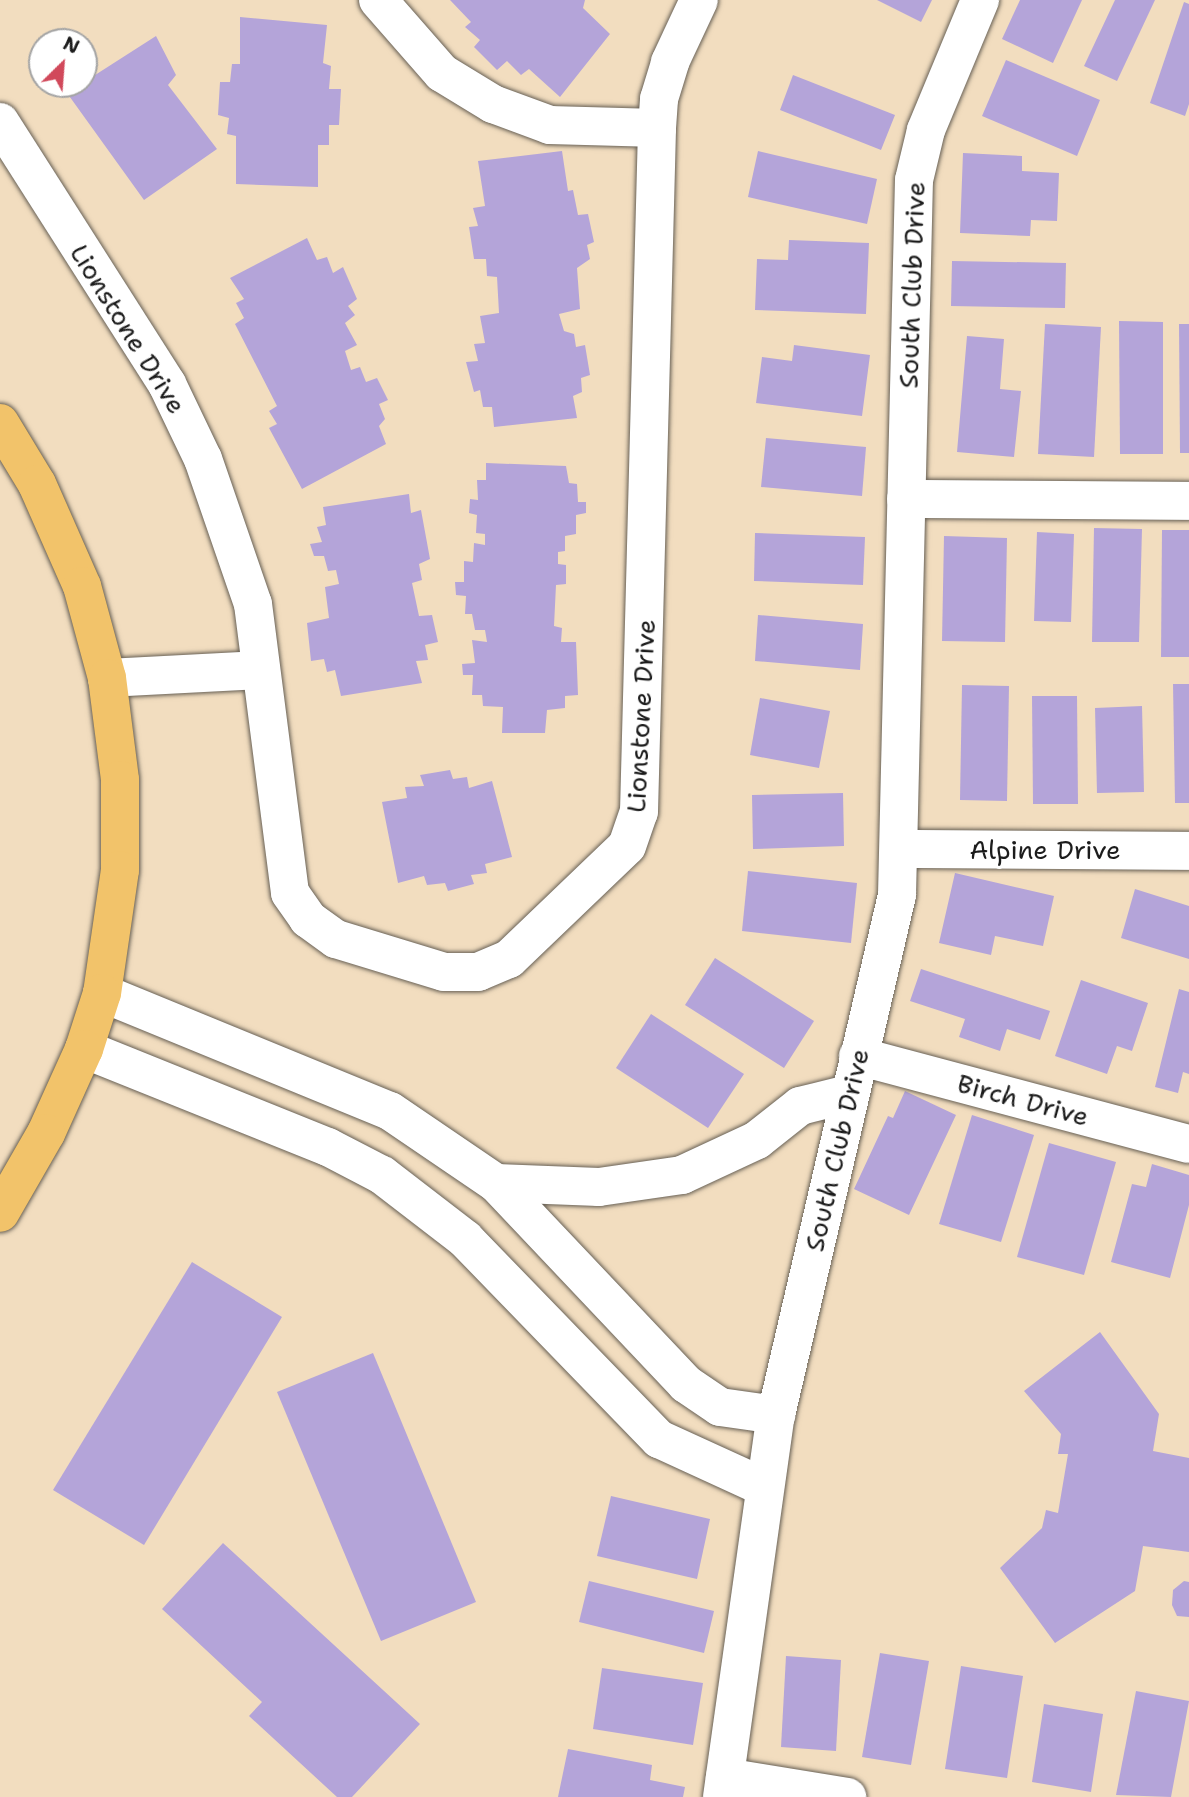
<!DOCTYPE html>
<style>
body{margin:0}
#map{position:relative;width:1189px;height:1797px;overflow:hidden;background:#f2ddbf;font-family:"Shantell Sans",sans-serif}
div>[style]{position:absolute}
.building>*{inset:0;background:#b4a4d9}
.roads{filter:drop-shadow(0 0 2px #676055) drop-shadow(0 0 2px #676055)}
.minor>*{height:38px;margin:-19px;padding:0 19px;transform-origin:19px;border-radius:19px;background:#fff}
.major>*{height:38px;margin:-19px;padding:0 19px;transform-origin:19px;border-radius:19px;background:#f2c36a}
span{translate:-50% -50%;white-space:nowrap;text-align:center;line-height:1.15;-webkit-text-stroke:6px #fff;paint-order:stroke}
.street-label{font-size:26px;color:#1c1c1c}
.north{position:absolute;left:28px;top:28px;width:70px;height:70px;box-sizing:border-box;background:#fff;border:2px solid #a4a4a4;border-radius:50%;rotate:25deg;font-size:19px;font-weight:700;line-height:28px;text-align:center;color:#1c1c1c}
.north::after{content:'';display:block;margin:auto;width:24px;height:32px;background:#d1495b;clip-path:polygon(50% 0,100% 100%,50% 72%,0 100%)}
</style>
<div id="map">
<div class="building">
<div style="clip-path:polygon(450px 0,585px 0,583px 8px,610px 34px,560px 97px,529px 69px,521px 75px,507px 61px,497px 70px,474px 47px,480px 40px,465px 27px,471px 22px)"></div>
<div style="clip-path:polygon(877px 0,932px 0,921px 22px)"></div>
<div style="clip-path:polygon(1020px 0,1082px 0,1053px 63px,1002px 39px)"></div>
<div style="clip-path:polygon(1115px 0,1155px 0,1117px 81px,1084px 66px)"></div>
<div style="clip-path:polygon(1184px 2px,1189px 4px,1189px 104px,1185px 116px,1150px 103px)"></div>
<div style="clip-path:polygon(240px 17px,327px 25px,323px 63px,331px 66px,329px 89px,341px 89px,339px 125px,329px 125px,329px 145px,318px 145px,318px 187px,236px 184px,236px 136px,227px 134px,229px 118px,218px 115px,220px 82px,230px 82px,232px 64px,240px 64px)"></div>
<div style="clip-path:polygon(156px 36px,176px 75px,168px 85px,217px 149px,144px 200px,67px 93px)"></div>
<div style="clip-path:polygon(1006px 60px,1100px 100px,1077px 156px,982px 116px)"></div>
<div style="clip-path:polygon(793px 75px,895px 115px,881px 150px,780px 110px)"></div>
<div style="clip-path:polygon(562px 151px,568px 191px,573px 190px,578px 215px,588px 214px,594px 242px,587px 245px,590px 259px,577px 268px,580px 309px,559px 314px,564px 331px,574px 334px,576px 347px,585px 345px,590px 375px,581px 378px,582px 392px,573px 396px,577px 418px,494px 427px,492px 407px,483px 407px,480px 390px,474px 392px,466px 362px,478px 361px,474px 344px,485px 343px,480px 316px,499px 313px,497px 277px,487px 276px,486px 259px,474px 259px,469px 227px,478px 226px,473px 208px,485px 206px,478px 161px)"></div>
<div style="clip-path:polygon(758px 151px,877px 179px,867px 224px,748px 197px)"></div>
<div style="clip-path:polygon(963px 153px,1022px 156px,1022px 171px,1059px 173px,1057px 221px,1031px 220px,1030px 236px,960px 233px)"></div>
<div style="clip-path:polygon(307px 238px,317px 260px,327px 257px,333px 273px,343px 267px,357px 299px,348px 306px,355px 315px,345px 323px,357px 345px,345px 351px,351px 370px,360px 367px,366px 382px,377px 378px,388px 400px,379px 404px,385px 419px,379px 426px,386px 444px,302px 489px,269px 428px,277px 424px,269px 411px,277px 406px,235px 324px,244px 318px,236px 303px,244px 299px,230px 278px)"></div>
<div style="clip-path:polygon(789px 240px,869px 243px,866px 314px,755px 310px,757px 259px,788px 260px)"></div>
<div style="clip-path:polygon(952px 261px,1066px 263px,1065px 308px,951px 306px)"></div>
<div style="clip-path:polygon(1119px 321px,1163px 322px,1163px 454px,1120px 454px)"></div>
<div style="clip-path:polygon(1045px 324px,1101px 327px,1094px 457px,1038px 454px)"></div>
<div style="clip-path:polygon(1179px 324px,1189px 324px,1189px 453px,1180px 453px)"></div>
<div style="clip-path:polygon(967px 336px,1004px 339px,1000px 389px,1021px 391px,1014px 457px,957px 452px)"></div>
<div style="clip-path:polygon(794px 345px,870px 355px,862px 416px,756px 403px,762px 357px,792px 361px)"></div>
<div style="clip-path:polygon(766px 438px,866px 447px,862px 496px,761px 487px)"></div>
<div style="clip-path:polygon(486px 463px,566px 466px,569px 483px,577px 484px,578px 502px,586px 502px,586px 513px,576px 515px,576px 534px,565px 536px,565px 551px,558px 552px,558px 564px,566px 565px,566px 584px,556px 585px,554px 626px,562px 628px,561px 642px,576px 642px,578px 695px,565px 696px,565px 708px,547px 710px,545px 733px,502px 733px,503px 707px,483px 706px,482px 695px,472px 695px,473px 675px,463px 675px,462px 664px,475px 663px,472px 640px,487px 642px,485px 630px,475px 630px,472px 614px,465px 614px,466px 596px,456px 595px,455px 582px,464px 582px,464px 561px,473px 562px,474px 543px,485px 545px,485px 534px,476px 533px,477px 515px,469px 513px,470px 499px,478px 500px,477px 480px,486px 480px)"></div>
<div style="clip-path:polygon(409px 494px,411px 513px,421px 510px,430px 559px,419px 564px,422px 580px,412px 583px,419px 616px,432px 615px,438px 642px,425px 645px,428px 660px,416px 661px,422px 683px,341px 696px,335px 670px,327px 672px,324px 659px,311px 661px,307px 623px,329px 618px,325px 587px,339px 584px,336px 570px,328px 571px,324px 556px,314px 556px,310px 544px,322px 542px,317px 527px,326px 525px,323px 507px)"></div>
<div style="clip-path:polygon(1094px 528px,1142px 529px,1139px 642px,1092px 642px)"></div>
<div style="clip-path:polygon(1162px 530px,1189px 530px,1189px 657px,1161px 657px)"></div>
<div style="clip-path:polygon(1037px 532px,1074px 534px,1071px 622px,1034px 621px)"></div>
<div style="clip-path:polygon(755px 533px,865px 537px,863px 585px,754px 581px)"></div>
<div style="clip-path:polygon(944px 536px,1007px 538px,1005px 642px,942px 641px)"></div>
<div style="clip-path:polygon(758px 615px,863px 624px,860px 670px,755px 661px)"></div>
<div style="clip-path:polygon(1173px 684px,1189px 684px,1189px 803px,1175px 803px)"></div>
<div style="clip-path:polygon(962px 685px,1009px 686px,1007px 801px,960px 800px)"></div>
<div style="clip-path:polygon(1032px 696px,1077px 696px,1078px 804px,1033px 804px)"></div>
<div style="clip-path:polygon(760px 698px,830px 711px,819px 768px,750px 755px)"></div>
<div style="clip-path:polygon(1142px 706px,1144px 792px,1097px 793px,1095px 708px)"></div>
<div style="clip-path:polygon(450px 770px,453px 779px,467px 777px,469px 788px,492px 781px,512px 857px,485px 864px,487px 873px,471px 875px,474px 884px,448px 891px,445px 883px,427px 885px,424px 876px,398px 883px,382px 802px,407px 798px,405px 787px,424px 786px,420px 775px)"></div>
<div style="clip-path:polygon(843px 793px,844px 846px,753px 849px,752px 795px)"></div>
<div style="clip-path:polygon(748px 871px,857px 883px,851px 943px,742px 931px)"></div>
<div style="clip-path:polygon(955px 873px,1054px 896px,1043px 946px,995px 936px,991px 955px,939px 943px)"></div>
<div style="clip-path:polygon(1135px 889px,1189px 906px,1189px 959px,1121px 938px)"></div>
<div style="clip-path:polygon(715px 958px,814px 1021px,784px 1068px,685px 1005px)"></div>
<div style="clip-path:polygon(921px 969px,1050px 1011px,1040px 1040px,1007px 1029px,1000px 1051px,959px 1037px,965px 1019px,910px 1001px)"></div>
<div style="clip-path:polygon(1081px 980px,1148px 1003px,1132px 1051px,1117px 1046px,1107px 1074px,1055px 1056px)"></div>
<div style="clip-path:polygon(1179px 989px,1189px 992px,1189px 1074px,1183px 1072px,1178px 1093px,1155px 1087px)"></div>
<div style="clip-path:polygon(651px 1014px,744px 1074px,708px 1128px,616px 1068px)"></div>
<div style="clip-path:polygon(905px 1091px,956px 1115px,909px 1215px,854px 1189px,888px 1116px,893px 1118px)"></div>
<div style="clip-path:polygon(972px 1115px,1034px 1135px,1001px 1242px,939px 1224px)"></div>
<div style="clip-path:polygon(1049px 1143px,1116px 1162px,1084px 1275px,1017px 1257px)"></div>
<div style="clip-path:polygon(1152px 1164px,1189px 1175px,1189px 1205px,1170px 1278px,1111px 1262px,1132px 1184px,1146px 1187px)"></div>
<div style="clip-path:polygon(192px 1262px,282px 1317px,144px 1545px,53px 1490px)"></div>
<div style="clip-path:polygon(1100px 1332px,1159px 1414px,1153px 1451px,1189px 1458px,1189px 1552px,1143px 1546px,1135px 1591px,1055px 1643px,1000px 1568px,1042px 1528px,1046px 1510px,1058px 1513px,1068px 1454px,1058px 1454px,1061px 1434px,1024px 1391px)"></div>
<div style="clip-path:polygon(373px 1353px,476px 1602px,381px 1641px,277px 1392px)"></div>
<div style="clip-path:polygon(611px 1496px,710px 1519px,697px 1579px,597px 1556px)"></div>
<div style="clip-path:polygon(223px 1543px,420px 1724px,352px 1797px,337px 1797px,249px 1716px,262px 1702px,162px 1609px)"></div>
<div style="clip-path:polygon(589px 1581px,714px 1611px,704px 1653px,579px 1622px)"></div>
<div style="clip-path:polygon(1184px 1581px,1189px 1582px,1189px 1617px,1177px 1616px,1172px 1605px,1173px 1590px)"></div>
<div style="clip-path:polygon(880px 1653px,929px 1661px,911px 1765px,862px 1757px)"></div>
<div style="clip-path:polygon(786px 1656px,841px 1660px,836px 1751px,781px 1747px)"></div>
<div style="clip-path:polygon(961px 1666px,1023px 1676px,1007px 1778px,945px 1769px)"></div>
<div style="clip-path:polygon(602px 1668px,703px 1683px,693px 1745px,593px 1729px)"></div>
<div style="clip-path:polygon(1136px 1691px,1189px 1701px,1171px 1797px,1116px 1795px)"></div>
<div style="clip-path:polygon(1044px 1704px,1103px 1714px,1091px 1792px,1032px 1782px)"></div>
<div style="clip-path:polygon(568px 1749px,652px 1765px,650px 1780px,685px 1787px,683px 1797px,558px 1797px)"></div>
</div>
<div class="roads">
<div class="minor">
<div style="left:378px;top:0;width:97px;rotate:48.8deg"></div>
<div style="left:442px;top:73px;width:60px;rotate:31.3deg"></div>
<div style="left:493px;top:104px;width:61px;rotate:20.2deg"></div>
<div style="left:550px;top:125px;width:107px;rotate:1.6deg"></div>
<div style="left:0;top:122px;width:311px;rotate:57.5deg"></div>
<div style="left:167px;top:384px;width:83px;rotate:64.4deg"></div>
<div style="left:203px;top:459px;width:153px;rotate:71deg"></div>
<div style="left:253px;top:604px;width:291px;rotate:82.7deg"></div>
<div style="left:290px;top:893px;width:32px;rotate:55deg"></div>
<div style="left:308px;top:919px;width:34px;rotate:36deg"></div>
<div style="left:336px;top:939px;width:113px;rotate:17deg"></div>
<div style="left:444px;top:972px;width:34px"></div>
<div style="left:478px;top:972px;width:34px;rotate:-23deg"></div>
<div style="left:509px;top:959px;width:163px;rotate:-43.8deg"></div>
<div style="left:627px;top:846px;width:36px;rotate:-71deg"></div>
<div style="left:639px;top:812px;width:684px;rotate:-88.49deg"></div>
<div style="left:657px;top:128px;width:29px;rotate:-86deg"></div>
<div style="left:659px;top:99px;width:39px;rotate:-73deg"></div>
<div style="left:670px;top:62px;width:68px;rotate:-64.9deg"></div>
<div style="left:906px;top:499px;width:283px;rotate:0.4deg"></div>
<div style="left:107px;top:678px;width:154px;rotate:-3deg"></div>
<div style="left:901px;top:849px;width:288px;rotate:0.4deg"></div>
<div style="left:102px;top:993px;width:311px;rotate:22.3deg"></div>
<div style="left:390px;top:1111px;width:128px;rotate:34.2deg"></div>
<div style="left:496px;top:1183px;width:103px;rotate:2.2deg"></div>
<div style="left:599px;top:1187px;width:84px;rotate:-8.2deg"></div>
<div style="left:682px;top:1175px;width:83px;rotate:-25deg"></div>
<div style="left:757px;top:1140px;width:55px;rotate:-38.3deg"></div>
<div style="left:800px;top:1106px;width:49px;rotate:-14deg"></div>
<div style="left:84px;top:1049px;width:263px;rotate:21.9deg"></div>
<div style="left:328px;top:1147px;width:61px;rotate:27.4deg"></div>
<div style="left:382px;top:1175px;width:105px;rotate:37.6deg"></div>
<div style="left:465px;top:1239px;width:279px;rotate:45.9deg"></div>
<div style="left:659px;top:1439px;width:115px;rotate:24.6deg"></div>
<div style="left:858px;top:1056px;width:342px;rotate:14.9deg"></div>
<div style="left:496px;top:1183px;width:277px;rotate:46.6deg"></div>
<div style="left:686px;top:1384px;width:41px;rotate:34.1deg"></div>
<div style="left:720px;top:1407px;width:57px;rotate:8.1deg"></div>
<div style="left:725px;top:1777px;width:124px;rotate:9.3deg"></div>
<div style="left:722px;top:1797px;width:386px;rotate:-82deg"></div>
<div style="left:776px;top:1415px;width:534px;rotate:-76.9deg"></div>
<div style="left:897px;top:895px;width:715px;rotate:-88.64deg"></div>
<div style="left:914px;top:180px;width:51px;rotate:-76.5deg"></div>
<div style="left:926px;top:130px;width:141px;rotate:-67.4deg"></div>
</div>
<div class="major">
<div style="left:0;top:423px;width:71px;rotate:58.8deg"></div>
<div style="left:37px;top:484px;width:111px;rotate:66.2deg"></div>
<div style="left:82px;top:586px;width:95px;rotate:74.8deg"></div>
<div style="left:107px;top:678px;width:103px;rotate:82.7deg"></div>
<div style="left:120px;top:780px;width:90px;rotate:90deg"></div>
<div style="left:120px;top:870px;width:124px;rotate:98.3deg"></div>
<div style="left:102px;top:993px;width:59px;rotate:107.8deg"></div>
<div style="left:84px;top:1049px;width:92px;rotate:114.3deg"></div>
<div style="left:46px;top:1133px;width:92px;rotate:119.9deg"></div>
</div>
</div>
<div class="street-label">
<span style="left:912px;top:285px;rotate:-88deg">South Club Drive</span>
<span style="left:128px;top:329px;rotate:58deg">Lionstone Drive</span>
<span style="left:641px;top:716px;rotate:-87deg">Lionstone Drive</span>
<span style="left:1045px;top:850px">Alpine Drive</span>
<span style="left:1023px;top:1100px;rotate:15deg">Birch Drive</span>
<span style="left:837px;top:1150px;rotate:-77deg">South Club Drive</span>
</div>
<div class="north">N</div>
</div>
